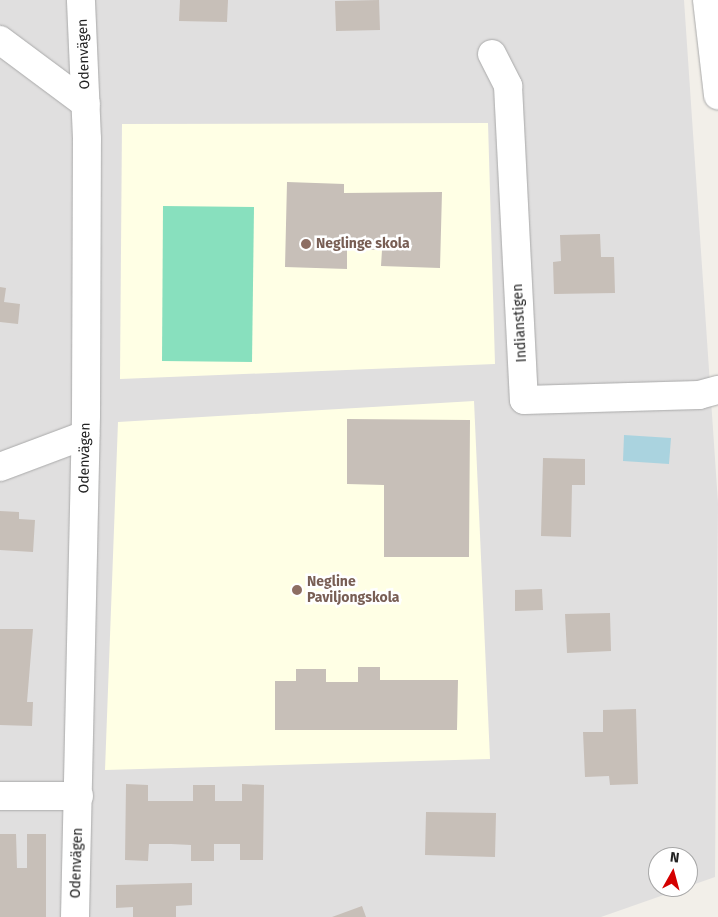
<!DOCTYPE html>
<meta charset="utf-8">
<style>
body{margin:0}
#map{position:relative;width:718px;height:917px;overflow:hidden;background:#f2efe9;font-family:"Fira Sans",sans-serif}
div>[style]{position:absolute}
.residential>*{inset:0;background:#e0dfdf}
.education>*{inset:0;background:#ffffe5}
.pitch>*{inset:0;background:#88e0be}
.water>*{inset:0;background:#aad3df}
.building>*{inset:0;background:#c7bfb8}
.roads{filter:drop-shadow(0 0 1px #a9a9a9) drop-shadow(0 0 1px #a9a9a9)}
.minor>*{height:28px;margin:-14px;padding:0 14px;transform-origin:14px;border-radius:14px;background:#fff}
.dots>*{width:14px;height:14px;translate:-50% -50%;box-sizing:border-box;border:2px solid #fff;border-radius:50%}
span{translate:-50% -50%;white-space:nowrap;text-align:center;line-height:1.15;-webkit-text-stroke:5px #fff;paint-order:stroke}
.street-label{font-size:14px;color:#222}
.education-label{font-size:14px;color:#785e54;font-weight:700}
.left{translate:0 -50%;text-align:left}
.north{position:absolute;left:648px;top:847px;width:50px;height:50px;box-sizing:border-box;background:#fff;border:1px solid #a7a7a7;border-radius:50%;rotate:7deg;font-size:14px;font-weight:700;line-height:20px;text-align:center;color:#222}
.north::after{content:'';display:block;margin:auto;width:18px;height:22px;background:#d40000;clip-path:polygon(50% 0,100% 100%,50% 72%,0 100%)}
</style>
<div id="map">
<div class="residential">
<div style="clip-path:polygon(evenodd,0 0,684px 0,718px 503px,715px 877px,601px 917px,0 917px,0 0,658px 857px,688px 857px,688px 887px,658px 887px,658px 857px)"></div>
</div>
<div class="education">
<div style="clip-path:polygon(488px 123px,495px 364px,120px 379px,122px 124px)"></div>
<div style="clip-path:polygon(474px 401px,490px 759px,105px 770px,118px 422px)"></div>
</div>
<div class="pitch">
<div style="clip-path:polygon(163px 206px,254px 207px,252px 362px,162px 361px)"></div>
</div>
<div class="water">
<div style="clip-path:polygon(624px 435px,671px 438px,669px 464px,623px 461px)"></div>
</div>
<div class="building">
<div style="clip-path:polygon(180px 0,228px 0,227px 22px,179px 21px)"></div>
<div style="clip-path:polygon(379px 0,380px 30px,336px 31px,335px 1px)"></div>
<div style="clip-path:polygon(287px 182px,344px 184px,344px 193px,442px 192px,440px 268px,381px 266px,382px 250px,347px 249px,347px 269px,285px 267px)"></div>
<div style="clip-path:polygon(600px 234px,601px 257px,614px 257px,615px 293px,554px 294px,553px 262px,561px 261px,560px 235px)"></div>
<div style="clip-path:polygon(0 287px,6px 288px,4px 302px,20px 304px,18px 324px,0 322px)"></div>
<div style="clip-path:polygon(347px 419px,470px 420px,469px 557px,384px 557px,384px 485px,347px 484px)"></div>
<div style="clip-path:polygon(543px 458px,585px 459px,585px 485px,572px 485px,571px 537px,541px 536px)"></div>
<div style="clip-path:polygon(0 511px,19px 512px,19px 519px,35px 520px,33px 552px,0 550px)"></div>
<div style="clip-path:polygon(542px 589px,543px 610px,515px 611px,515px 590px)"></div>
<div style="clip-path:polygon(610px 613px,611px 651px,567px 653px,565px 614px)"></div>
<div style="clip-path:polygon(0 629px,33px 629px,27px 702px,33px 702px,32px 726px,0 725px)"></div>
<div style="clip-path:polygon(358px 667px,380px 667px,380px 680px,458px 680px,457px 730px,275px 730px,275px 681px,296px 681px,296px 669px,326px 669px,326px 682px,358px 682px)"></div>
<div style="clip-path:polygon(636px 709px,638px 784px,610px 785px,609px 776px,585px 777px,583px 732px,603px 732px,603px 710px)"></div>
<div style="clip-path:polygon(126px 784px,148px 785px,148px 801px,193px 801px,193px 785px,215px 785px,215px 801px,242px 801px,242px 784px,264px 785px,263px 860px,240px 860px,240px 844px,214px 844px,214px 861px,191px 861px,191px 845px,171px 844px,149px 844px,148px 861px,125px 860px)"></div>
<div style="clip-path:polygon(426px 812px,496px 813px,495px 857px,425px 855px)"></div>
<div style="clip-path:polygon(0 834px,16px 834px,17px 868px,27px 868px,27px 834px,46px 834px,46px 917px,0 917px)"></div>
<div style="clip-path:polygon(192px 883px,192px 905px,176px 906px,176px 917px,133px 917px,133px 907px,116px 908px,116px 885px)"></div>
<div style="clip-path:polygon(362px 906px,366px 917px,332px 917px)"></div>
</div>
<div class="roads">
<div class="minor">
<div style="left:707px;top:0;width:96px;rotate:83.4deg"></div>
<div style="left:0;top:40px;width:107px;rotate:36.7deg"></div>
<div style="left:492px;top:54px;width:36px;rotate:63deg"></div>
<div style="left:508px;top:86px;width:314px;rotate:87.1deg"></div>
<div style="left:524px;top:400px;width:175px;rotate:-1.6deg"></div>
<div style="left:699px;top:395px;width:20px;rotate:-15deg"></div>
<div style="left:0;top:467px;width:91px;rotate:-20.6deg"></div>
<div style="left:0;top:796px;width:79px"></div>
<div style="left:75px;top:917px;width:502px;rotate:-88.74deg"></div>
<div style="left:86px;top:415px;width:276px;rotate:-89.8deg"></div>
<div style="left:87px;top:139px;width:139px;rotate:-92.5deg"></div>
</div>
</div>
<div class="dots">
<div style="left:306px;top:244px;background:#8d6e63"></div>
<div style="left:297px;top:590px;background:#8d6e63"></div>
</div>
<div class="street-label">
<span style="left:84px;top:54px;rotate:-92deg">Odenvägen</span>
<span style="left:520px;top:323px;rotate:-93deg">Indianstigen</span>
<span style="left:85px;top:458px;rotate:-89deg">Odenvägen</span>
<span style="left:77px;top:863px;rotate:-88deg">Odenvägen</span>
</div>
<div class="education-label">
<span class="left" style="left:316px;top:244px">Neglinge skola</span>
<span class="left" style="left:307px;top:590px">Negline<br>Paviljongskola</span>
</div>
<div class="north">N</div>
</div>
